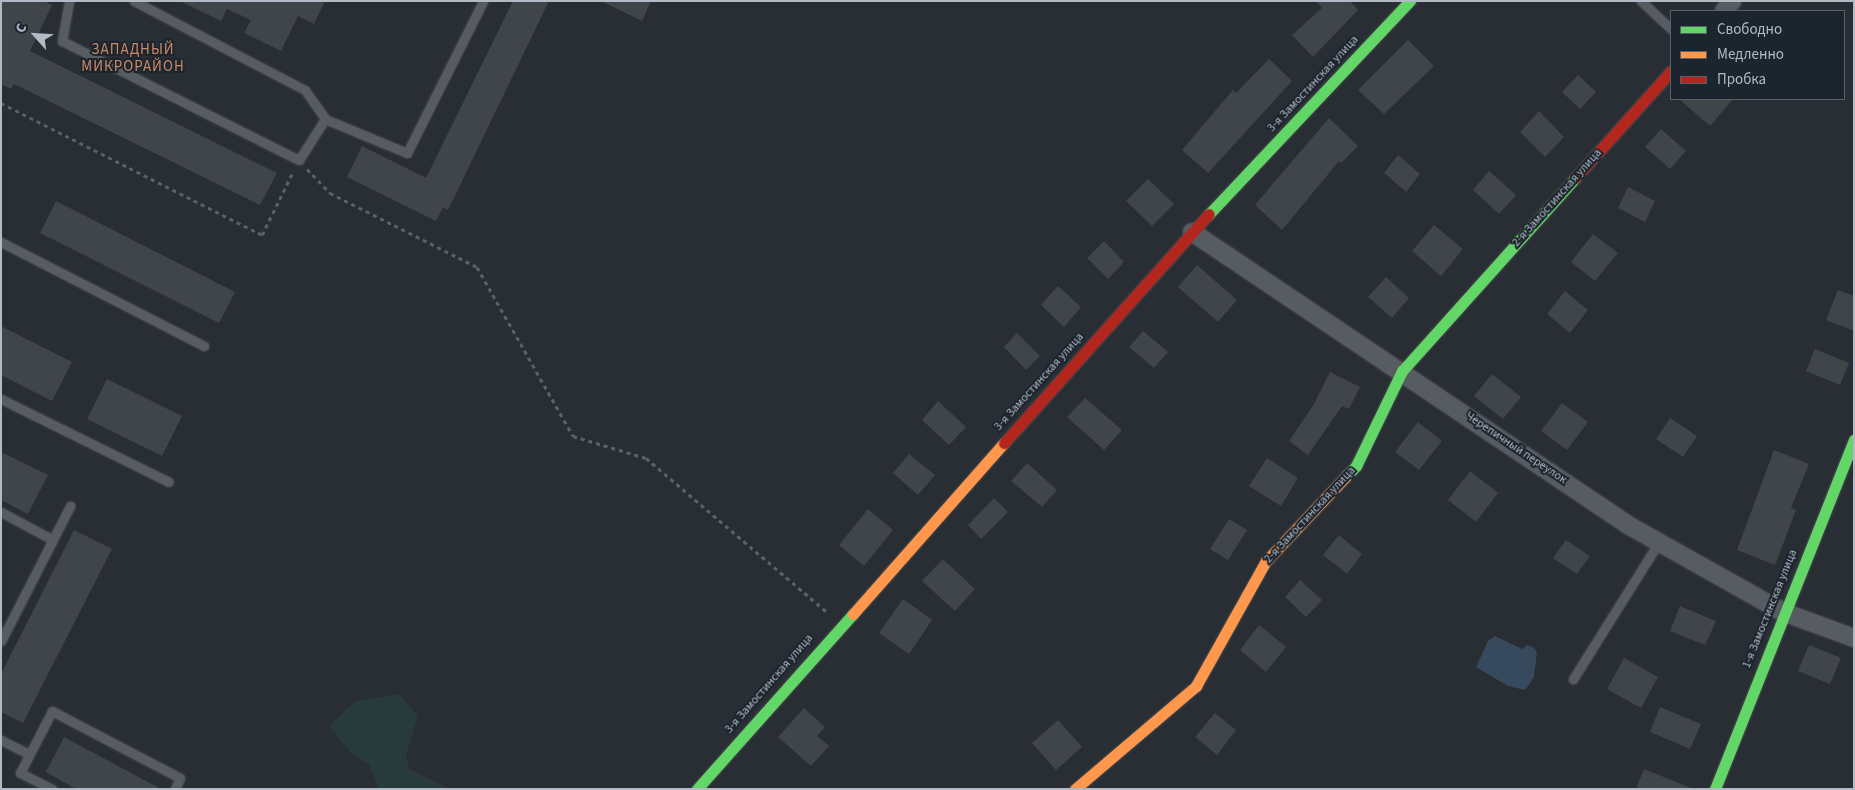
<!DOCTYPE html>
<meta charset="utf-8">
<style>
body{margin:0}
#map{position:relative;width:1855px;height:790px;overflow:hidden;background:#282e33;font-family:"Source Sans 3",sans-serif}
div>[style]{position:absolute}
.green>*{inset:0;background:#283b3b}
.water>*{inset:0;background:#374a5d}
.building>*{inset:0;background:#40454a}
.path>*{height:3px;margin-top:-1.5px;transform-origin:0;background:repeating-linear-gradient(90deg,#5b6166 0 4px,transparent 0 8px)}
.roads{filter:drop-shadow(0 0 1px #464a4e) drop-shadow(0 0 1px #464a4e)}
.lane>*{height:9px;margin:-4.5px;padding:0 4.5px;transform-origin:4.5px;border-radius:4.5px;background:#575c62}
.street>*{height:18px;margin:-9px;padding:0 9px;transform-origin:9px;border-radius:9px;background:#575c62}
.fast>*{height:11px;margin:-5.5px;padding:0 5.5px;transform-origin:5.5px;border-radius:5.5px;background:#63d668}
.slow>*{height:11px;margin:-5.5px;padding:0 5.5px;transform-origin:5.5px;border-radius:5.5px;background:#ff974d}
.jam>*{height:11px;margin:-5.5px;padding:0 5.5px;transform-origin:5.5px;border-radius:5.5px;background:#b3261e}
span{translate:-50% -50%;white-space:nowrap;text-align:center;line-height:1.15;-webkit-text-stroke:4px #1c252e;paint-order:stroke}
.street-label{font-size:12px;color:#b1bac5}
.quarter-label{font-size:15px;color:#cd8a65;letter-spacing:1px}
.frame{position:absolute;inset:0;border:2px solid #b1bac5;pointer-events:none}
.legend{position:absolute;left:1670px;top:10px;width:175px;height:90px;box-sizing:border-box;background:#1c252e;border:1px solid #58616a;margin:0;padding:6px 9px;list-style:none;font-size:15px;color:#b1bac5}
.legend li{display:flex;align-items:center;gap:10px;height:25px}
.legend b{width:25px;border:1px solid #58616a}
.north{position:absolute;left:10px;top:10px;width:50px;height:50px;-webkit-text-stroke:4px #1c252e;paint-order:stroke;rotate:296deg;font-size:14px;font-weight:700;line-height:20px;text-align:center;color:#b1bac5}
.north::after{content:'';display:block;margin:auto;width:18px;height:22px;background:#b1bac5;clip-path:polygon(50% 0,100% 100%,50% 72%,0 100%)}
</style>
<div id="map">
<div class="green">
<div style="clip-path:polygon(399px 694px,418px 716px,406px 755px,409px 769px,449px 789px,379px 789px,370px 766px,351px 753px,329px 726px,356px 701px)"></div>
</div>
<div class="water">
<div style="clip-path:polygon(1495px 636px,1522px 649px,1527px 645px,1534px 648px,1537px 652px,1534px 677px,1525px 690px,1508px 686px,1476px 667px,1488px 641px)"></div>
</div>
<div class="building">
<div style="clip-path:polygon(1px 1px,44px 1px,52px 5px,30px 51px,277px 173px,260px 205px,14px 84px,11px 89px,1px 84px)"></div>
<div style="clip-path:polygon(180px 1px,325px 1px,314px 24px,298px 16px,281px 51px,244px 33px,251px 20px,227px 9px,221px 21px)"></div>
<div style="clip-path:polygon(513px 1px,549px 1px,448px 210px,443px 207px,436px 221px,347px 177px,362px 146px,426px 178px)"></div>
<div style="clip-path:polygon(601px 1px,651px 1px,642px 21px)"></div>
<div style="clip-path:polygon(1316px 1px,1350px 1px,1358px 10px,1313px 57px,1292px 35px,1322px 8px)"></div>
<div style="clip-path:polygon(1408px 40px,1434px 66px,1384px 114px,1358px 90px)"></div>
<div style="clip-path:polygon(1269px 59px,1292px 81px,1208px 173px,1182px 150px,1233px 90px,1236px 93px)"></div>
<div style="clip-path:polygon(1578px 75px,1596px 92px,1580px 109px,1562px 92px)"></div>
<div style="clip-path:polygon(1679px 99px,1733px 99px,1710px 126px)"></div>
<div style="clip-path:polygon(1539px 111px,1564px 137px,1545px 157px,1520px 132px)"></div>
<div style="clip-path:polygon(1329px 118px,1358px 146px,1341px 163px,1339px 161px,1282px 230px,1255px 205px)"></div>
<div style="clip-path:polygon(1661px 129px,1686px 151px,1670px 169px,1645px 147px)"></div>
<div style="clip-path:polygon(1398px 155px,1420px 174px,1406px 192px,1384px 173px)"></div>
<div style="clip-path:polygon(1489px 171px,1516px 195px,1499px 214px,1473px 190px)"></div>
<div style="clip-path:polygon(1148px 179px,1174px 204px,1152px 226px,1126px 201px)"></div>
<div style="clip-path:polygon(1628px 187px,1655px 201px,1645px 222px,1618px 208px)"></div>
<div style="clip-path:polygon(56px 201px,235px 292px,219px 323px,40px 233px)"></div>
<div style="clip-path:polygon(1434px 225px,1463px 249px,1441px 276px,1412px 251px)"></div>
<div style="clip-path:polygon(1593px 234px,1618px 253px,1595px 281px,1571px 262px)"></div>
<div style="clip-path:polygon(1104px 241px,1124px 262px,1108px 279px,1087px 258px)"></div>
<div style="clip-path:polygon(1197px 265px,1237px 300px,1218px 322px,1178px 287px)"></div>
<div style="clip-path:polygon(1386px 277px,1409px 298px,1392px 318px,1368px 297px)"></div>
<div style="clip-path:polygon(1058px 286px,1081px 307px,1064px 327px,1041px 305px)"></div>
<div style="clip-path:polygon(1838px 290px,1854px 296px,1854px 331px,1826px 320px)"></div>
<div style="clip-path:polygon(1565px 291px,1588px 310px,1570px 333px,1547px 314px)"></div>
<div style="clip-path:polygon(1px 326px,72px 362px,52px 401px,1px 375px)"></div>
<div style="clip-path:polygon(1143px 331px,1168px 352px,1154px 368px,1129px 347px)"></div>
<div style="clip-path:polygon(1017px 333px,1040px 356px,1026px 370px,1004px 347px)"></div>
<div style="clip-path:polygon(1815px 349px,1849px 363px,1840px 385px,1806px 371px)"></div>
<div style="clip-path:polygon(1330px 372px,1360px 387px,1349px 409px,1342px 406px,1308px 455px,1289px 441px,1314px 404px)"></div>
<div style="clip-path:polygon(1492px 374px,1521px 397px,1503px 419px,1474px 396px)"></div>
<div style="clip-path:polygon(107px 379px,182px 416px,162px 456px,87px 419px)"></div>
<div style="clip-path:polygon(1085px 398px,1122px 430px,1104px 450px,1067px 417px)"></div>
<div style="clip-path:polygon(938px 401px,966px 427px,949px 445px,922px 420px)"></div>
<div style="clip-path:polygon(1562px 403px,1588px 422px,1567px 450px,1541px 431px)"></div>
<div style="clip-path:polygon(1670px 418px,1697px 436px,1683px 457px,1656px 439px)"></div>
<div style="clip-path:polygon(1418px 422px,1442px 441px,1419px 470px,1395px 452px)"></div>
<div style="clip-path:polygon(1774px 450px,1809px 464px,1791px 508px,1796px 510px,1775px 565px,1737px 550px)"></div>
<div style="clip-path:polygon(1px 452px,48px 475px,28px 514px,1px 500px)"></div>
<div style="clip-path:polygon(909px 454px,935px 475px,918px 495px,893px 473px)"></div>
<div style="clip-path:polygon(1267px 458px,1298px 478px,1281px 506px,1249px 486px)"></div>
<div style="clip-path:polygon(1027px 463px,1057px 490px,1042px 507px,1011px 481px)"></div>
<div style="clip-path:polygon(1470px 471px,1498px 493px,1476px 522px,1448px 500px)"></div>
<div style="clip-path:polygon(994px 498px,1008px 512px,981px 539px,968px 525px)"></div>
<div style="clip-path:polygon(868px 509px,893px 530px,864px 566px,839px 545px)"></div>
<div style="clip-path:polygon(1229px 519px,1247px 530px,1228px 560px,1210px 549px)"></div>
<div style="clip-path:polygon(74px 530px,112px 549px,23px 723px,1px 712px,1px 674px)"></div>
<div style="clip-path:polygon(1339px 535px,1362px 554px,1347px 574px,1323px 555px)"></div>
<div style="clip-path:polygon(1566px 540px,1590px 556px,1577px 574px,1553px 558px)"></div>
<div style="clip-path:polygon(943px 559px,975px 589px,955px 611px,922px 581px)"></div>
<div style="clip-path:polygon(1300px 580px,1322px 600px,1306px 617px,1285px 597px)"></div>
<div style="clip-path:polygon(903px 599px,932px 620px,909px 654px,879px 633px)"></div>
<div style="clip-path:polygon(1680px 606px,1716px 621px,1705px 645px,1670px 631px)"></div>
<div style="clip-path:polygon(1259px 625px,1286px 647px,1266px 672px,1240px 650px)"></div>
<div style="clip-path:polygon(1809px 645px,1841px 658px,1830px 684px,1798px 671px)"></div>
<div style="clip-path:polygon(1624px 658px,1658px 677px,1641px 708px,1607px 689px)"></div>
<div style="clip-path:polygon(1660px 707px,1701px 724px,1690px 749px,1650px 732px)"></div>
<div style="clip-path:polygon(804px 708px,825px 727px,817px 736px,829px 746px,811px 766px,778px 737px)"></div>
<div style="clip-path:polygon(1215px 713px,1236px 730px,1217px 755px,1195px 737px)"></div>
<div style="clip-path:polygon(1058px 720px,1082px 747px,1056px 770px,1032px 743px)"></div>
<div style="clip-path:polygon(64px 737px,161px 789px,76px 789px,46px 772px)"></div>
<div style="clip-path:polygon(1644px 769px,1691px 788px,1691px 789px,1636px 789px)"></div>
</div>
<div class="path">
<div style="left:1px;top:103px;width:292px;rotate:26.8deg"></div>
<div style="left:262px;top:235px;width:72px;rotate:-63.8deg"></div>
<div style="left:307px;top:169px;width:33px;rotate:46deg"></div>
<div style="left:330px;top:193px;width:165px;rotate:26.7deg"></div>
<div style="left:477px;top:267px;width:194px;rotate:60.4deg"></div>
<div style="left:573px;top:436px;width:76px;rotate:16.8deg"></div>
<div style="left:646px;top:458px;width:238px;rotate:40.4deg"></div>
</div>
<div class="roads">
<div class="lane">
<div style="left:69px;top:1px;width:41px;rotate:99.9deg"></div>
<div style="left:62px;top:41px;width:265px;rotate:26.7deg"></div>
<div style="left:299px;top:160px;width:49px;rotate:-57.6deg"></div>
<div style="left:325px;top:119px;width:89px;rotate:22.5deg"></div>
<div style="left:407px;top:153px;width:170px;rotate:-63.4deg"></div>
<div style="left:134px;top:1px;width:193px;rotate:27.5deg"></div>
<div style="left:305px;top:90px;width:35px;rotate:55deg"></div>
<div style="left:1641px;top:1px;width:41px;rotate:43deg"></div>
<div style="left:1px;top:242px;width:228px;rotate:27.1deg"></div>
<div style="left:1px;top:399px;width:187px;rotate:26.3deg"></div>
<div style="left:1px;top:512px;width:59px;rotate:28.3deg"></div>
<div style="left:1px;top:641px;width:152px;rotate:-62.9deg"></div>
<div style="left:1573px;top:679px;width:162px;rotate:-57.9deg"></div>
<div style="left:1px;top:740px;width:31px;rotate:27deg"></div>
<div style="left:52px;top:789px;width:36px;rotate:-153deg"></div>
<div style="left:20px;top:773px;width:70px;rotate:-62.7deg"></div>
<div style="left:52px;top:711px;width:144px;rotate:27.6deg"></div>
<div style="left:180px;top:778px;width:12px;rotate:114deg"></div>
</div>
<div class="street">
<div style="left:1724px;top:11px;width:13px;rotate:-51deg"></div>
<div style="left:1192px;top:232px;width:525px;rotate:33.9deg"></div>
<div style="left:1628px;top:525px;width:178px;rotate:29.3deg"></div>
<div style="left:1783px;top:612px;width:76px;rotate:20.1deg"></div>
</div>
<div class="fast">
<div style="left:1209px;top:214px;width:293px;rotate:-46.7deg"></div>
<div style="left:1347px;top:475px;width:13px;rotate:-45deg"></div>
<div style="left:1356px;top:466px;width:106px;rotate:-64.2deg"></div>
<div style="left:1402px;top:371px;width:259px;rotate:-48.1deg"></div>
<div style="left:697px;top:789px;width:234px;rotate:-48.3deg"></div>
<div style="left:1715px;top:789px;width:376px;rotate:-68.3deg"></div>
</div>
<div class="slow">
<div style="left:853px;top:614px;width:228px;rotate:-48.6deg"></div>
<div style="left:1075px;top:789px;width:159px;rotate:-40.4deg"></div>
<div style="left:1196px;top:686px;width:143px;rotate:-60.8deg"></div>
<div style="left:1266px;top:561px;width:118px;rotate:-46.7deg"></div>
</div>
<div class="jam">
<div style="left:1575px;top:178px;width:144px;rotate:-48.1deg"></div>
<div style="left:1004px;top:443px;width:307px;rotate:-48.2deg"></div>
</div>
</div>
<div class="street-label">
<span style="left:1313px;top:84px;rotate:-47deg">3-я Замостинская улица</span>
<span style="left:1557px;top:198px;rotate:-48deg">2-я Замостинская улица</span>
<span style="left:1039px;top:382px;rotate:-48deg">3-я Замостинская улица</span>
<span style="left:1516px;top:448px;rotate:34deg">Черепичный переулок</span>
<span style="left:1310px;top:515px;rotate:-47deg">2-я Замостинская улица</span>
<span style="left:1770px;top:609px;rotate:-68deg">1-я Замостинская улица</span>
<span style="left:769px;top:684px;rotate:-49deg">3-я Замостинская улица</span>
</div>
<div class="quarter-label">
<span style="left:133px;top:58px">ЗАПАДНЫЙ<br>МИКРОРАЙОН</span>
</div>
<div class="frame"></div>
<ul class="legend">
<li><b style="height:6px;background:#63d668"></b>Свободно</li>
<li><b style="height:6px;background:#ff974d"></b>Медленно</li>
<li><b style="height:6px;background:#b3261e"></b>Пробка</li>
</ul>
<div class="north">С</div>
</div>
